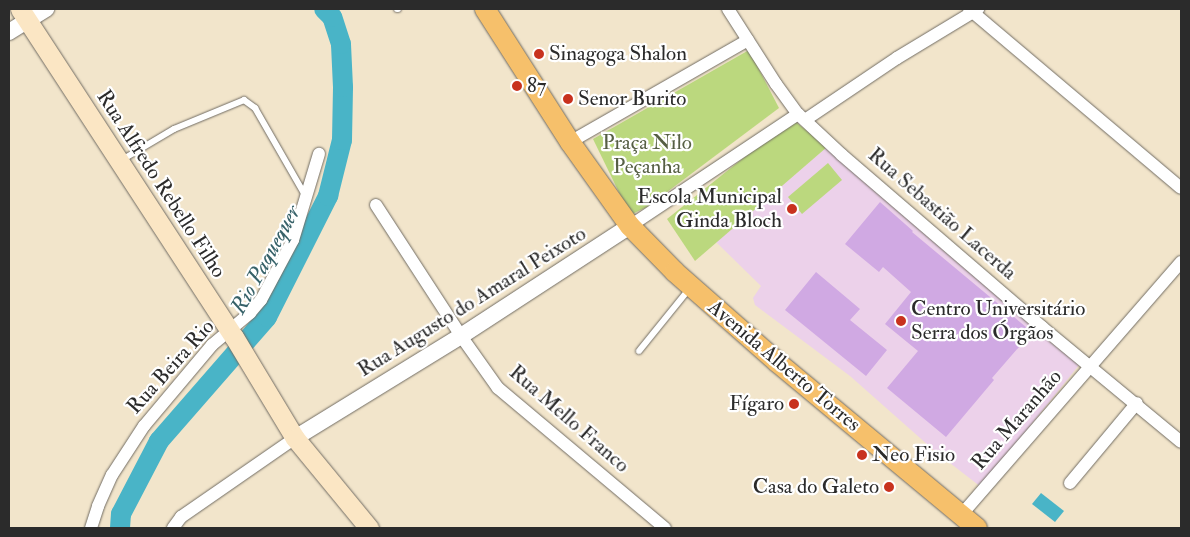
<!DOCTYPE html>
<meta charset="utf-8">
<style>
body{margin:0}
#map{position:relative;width:1190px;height:537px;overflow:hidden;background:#f2e5cb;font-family:"IM FELL Double Pica",serif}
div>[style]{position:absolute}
.built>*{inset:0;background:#ecd1ea}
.green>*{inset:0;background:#bbd87e}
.water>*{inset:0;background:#49b4c7}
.river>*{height:20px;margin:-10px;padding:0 10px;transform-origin:10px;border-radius:10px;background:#49b4c7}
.building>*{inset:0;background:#d0a9e3}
.roads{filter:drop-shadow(0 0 1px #716c63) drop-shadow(0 0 1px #716c63)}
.service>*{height:6px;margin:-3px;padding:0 3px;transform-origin:3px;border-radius:3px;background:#fff}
.minor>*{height:12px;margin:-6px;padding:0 6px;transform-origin:6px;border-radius:6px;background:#fff}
.tertiary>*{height:16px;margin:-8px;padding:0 8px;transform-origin:8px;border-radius:8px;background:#fff}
.secondary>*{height:19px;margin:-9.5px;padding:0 9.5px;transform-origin:9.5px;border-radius:9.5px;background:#fbe6c4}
.primary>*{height:20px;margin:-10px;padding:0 10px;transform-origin:10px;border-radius:10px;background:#f6c06b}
.dots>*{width:14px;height:14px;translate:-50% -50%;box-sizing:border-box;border:2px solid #fff;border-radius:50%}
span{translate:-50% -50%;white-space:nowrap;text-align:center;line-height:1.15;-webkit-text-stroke:4.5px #fff;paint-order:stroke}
.poi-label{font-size:21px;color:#2b2b2b}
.left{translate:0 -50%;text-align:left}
.right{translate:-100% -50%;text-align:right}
.park-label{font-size:21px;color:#565f44}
.street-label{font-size:21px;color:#2b2b2b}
.water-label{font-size:22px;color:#376269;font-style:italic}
.frame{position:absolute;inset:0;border:10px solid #2b2b2b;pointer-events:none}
</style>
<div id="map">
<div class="built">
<div style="clip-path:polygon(827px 147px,1044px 337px,1079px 365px,981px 487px,937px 453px,850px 376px,755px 305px,753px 298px,761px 286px,716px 242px)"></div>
</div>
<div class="green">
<div style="clip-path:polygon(749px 50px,779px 108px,647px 207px,630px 215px,593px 139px)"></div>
<div style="clip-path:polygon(792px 119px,827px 147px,695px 261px,667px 219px)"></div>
<div style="clip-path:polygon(828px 163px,842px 180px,802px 214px,788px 197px)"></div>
</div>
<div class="water">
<div style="clip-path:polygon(1041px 493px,1064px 511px,1055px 522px,1032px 504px)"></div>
</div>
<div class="river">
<div style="left:120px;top:528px;width:14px;rotate:-86deg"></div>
<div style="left:121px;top:514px;width:82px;rotate:-62.5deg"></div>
<div style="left:159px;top:441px;width:164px;rotate:-48.9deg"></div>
<div style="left:267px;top:317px;width:136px;rotate:-63.2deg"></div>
<div style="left:328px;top:196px;width:58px;rotate:-76deg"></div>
<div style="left:342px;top:140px;width:53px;rotate:-88.9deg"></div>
<div style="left:343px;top:87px;width:43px;rotate:-92.7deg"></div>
<div style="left:341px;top:44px;width:28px;rotate:-108deg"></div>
<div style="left:332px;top:17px;width:11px;rotate:-135deg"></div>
</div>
<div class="building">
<div style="clip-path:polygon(880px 202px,913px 231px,912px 232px,1032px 332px,992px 378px,994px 380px,946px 437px,887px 388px,918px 351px,885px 324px,911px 292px,883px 267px,879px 272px,845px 244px)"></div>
<div style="clip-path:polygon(816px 272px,860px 309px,850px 320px,887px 350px,866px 376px,785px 310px)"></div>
</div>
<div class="roads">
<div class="service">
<div style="left:397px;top:9px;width:1px"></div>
<div style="left:120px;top:161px;width:63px;rotate:-30.7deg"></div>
<div style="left:174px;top:129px;width:76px;rotate:-22.5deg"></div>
<div style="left:244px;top:100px;width:14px;rotate:36deg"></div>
<div style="left:255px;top:108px;width:100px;rotate:60.1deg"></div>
<div style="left:639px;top:351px;width:81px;rotate:-51deg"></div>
</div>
<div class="minor">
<div style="left:728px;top:9px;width:89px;rotate:57.4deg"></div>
<div style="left:776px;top:84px;width:37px;rotate:54deg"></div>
<div style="left:798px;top:114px;width:60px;rotate:43deg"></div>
<div style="left:842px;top:155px;width:264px;rotate:40.7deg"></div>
<div style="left:1042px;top:327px;width:180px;rotate:39.6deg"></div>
<div style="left:969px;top:9px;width:277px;rotate:40.2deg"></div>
<div style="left:805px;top:120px;width:111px;rotate:-34deg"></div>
<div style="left:897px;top:58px;width:95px;rotate:-31.2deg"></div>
<div style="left:570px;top:142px;width:205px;rotate:-29.8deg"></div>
<div style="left:376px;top:205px;width:156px;rotate:57deg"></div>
<div style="left:461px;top:336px;width:64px;rotate:54.6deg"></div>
<div style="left:498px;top:388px;width:218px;rotate:40deg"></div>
<div style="left:630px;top:226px;width:202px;rotate:-33.7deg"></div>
<div style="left:1070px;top:483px;width:104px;rotate:-50.1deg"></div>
<div style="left:962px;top:514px;width:334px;rotate:-49deg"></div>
<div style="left:91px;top:528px;width:23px;rotate:-72deg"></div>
<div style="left:98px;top:506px;width:34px;rotate:-66deg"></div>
<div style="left:112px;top:475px;width:59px;rotate:-56.9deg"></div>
<div style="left:144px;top:426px;width:106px;rotate:-50deg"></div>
<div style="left:212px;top:345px;width:50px;rotate:-40.1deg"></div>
<div style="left:250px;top:313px;width:17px;rotate:-50deg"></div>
<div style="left:261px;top:300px;width:68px;rotate:-61.9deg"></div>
<div style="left:293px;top:240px;width:90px;rotate:-73.2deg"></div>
<div style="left:173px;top:528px;width:14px;rotate:-54deg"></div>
<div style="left:181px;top:517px;width:139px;rotate:-34.7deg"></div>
</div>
<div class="tertiary">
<div style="left:9px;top:32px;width:44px;rotate:-31.9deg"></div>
<div style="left:295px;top:438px;width:195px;rotate:-31.6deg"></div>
<div style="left:461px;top:336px;width:202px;rotate:-33.1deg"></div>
</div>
<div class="secondary">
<div style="left:20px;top:9px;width:392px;rotate:56.9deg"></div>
<div style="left:234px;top:337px;width:118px;rotate:58.9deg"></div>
<div style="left:295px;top:438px;width:117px;rotate:50.6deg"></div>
</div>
<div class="primary">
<div style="left:485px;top:9px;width:158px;rotate:57.4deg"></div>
<div style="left:570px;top:142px;width:103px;rotate:54.5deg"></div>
<div style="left:630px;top:226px;width:64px;rotate:45.6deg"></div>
<div style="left:675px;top:272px;width:136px;rotate:41.4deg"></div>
<div style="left:777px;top:362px;width:260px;rotate:39.7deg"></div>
</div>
</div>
<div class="dots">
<div style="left:539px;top:54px;background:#c8321e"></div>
<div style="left:517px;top:86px;background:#c8321e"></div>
<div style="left:568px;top:99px;background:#c8321e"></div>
<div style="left:792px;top:209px;background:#c8321e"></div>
<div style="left:901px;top:321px;background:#c8321e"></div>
<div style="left:794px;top:404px;background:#c8321e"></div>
<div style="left:862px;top:455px;background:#c8321e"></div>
<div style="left:889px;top:487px;background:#c8321e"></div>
</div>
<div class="poi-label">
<span class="left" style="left:549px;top:54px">Sinagoga Shalon</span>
<span class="left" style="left:527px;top:86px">87</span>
<span class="left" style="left:578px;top:99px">Senor Burito</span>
<span class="right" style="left:782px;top:209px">Escola Municipal<br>Ginda Bloch</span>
<span class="left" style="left:911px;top:321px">Centro Universitário<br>Serra dos Órgãos</span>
<span class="right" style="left:784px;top:404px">Fígaro</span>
<span class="left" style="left:872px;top:455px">Neo Fisio</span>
<span class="right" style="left:879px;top:487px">Casa do Galeto</span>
</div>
<div class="park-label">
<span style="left:647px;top:155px">Praça Nilo<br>Peçanha</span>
</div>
<div class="street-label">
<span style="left:161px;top:184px;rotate:57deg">Rua Alfredo Rebello Filho</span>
<span style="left:942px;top:214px;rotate:41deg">Rua Sebastião Lacerda</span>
<span style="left:472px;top:302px;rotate:-32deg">Rua Augusto do Amaral Peixoto</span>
<span style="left:784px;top:366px;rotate:40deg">Avenida Alberto Torres</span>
<span style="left:171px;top:367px;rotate:-48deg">Rua Beira Rio</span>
<span style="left:569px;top:419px;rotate:41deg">Rua Mello Franco</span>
<span style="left:1017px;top:420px;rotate:-49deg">Rua Maranhão</span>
</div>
<div class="water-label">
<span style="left:266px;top:260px;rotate:-61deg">Rio Paquequer</span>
</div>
<div class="frame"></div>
</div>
